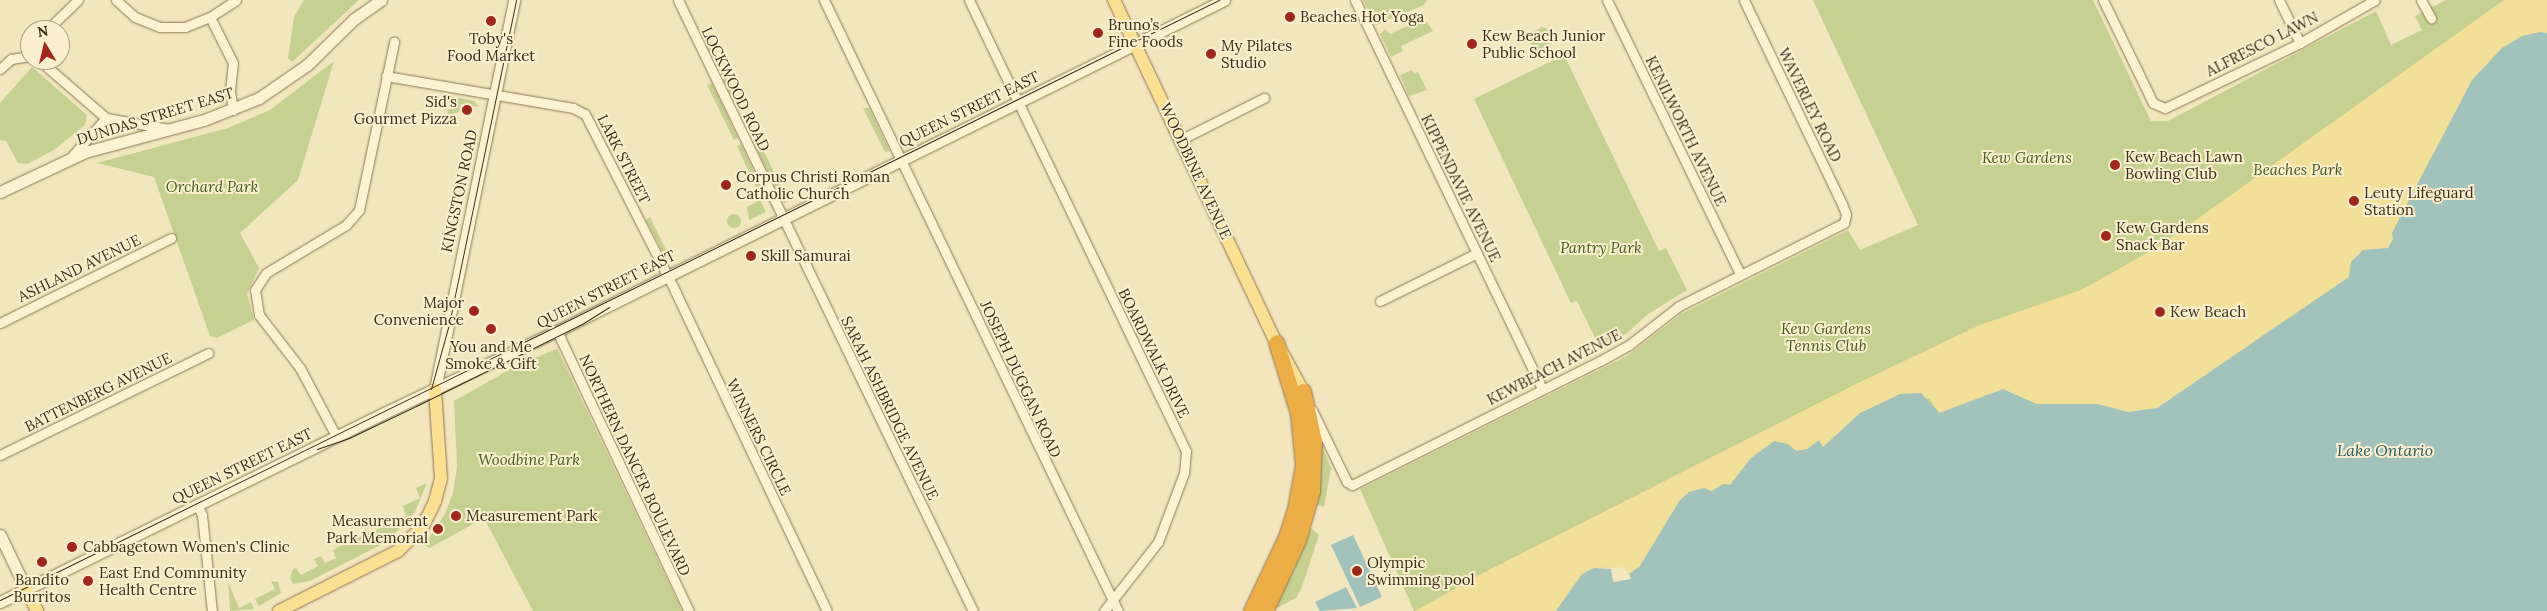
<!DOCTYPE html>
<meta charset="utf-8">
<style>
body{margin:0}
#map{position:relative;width:2547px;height:611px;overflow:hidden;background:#f2e6be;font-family:Lora,serif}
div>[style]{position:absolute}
.green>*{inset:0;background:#c6d191}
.round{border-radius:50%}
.sand>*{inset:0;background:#f2e098}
.water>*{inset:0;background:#a2c3bc}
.roads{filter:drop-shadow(0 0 1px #8d7655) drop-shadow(0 0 1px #8d7655)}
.street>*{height:9px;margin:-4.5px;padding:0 4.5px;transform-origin:4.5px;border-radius:4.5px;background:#fcf2d2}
.secondary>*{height:11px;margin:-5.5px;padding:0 5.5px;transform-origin:5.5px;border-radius:5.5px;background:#fcf2d2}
.primary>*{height:12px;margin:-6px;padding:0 6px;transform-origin:6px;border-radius:6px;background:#fae091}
.highway>*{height:15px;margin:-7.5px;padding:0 7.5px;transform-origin:7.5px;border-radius:7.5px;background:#ecad45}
.tram>*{height:1px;margin:-0.5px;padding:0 0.5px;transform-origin:0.5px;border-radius:0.5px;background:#3a2c1b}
.dots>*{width:14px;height:14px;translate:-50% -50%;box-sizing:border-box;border:2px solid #f9efce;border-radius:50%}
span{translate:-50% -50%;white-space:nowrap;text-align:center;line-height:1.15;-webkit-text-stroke:4px #f9efce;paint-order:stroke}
.poi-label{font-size:15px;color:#3a2c1b}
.left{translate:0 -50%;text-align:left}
.right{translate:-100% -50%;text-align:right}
.street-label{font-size:15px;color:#3a2c1b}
.park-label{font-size:15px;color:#47591f;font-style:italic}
.water-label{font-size:16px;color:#285c5c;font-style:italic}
.north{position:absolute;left:20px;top:20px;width:50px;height:50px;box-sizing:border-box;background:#f9efce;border:1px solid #ada186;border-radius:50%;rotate:351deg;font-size:14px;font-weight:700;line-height:20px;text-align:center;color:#3a2c1b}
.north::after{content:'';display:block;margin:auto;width:18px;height:22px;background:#a2261e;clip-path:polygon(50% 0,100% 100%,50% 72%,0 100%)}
</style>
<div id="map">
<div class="green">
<div style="clip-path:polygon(304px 0,359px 0,292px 62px,288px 58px,294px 17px)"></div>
<div style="clip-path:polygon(1363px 0,1427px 0,1424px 5px,1376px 25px)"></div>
<div style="clip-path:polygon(1813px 0,2093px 0,2151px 121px,2168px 121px,2376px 11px,2391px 45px,2422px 30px,2415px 16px,2446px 0,2547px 0,2547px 33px,2540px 32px,2402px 219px,2349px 277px,2263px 339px,1991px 391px,1945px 412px,1819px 440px,1629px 574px,1624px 567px,1594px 568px,1556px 611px,1414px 611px,1360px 489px,1627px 356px,1681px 314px,1848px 230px,1860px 250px,1918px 225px)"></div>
<div style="clip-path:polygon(1424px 18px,1433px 31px,1401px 46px,1403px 51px,1391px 57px,1380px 34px,1385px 29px,1390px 34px)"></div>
<div style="clip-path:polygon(1542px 27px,1549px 29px,1553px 39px,1551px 44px,1535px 52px,1527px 36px)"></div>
<div style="clip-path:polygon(704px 28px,721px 63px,741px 105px,736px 107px,699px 30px)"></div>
<div style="clip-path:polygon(1564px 55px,1659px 251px,1666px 248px,1687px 290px,1648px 314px,1626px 334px,1600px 348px,1577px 301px,1571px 303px,1474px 99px)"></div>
<div style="clip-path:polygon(334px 61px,298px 180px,240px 233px,259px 268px,247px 294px,254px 320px,217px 338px,210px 336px,154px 177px,97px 163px,228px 128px,270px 110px)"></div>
<div style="clip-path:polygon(32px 67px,87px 115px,85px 125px,54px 150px,27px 164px,18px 163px,6px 141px,0 140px,0 103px)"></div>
<div style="clip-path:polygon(1412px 70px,1414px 74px,1418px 72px,1427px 90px,1409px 96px,1400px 75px)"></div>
<div style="clip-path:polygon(712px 83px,738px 138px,734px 140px,707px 85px)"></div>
<div style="clip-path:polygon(451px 96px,474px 101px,479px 107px,461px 104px,459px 112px,447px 115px)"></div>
<div style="clip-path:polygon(863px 108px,869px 108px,890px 151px,885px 152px)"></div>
<div style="clip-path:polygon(757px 137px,788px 201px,784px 203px,752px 140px)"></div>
<div style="clip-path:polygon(741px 144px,763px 190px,758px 192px,737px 146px)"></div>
<div style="clip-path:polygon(758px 195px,766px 212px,749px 220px,747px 207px,757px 202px,755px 196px)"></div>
<div class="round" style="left:727px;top:214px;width:14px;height:14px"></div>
<div style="clip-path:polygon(650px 217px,670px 258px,667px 260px,646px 220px)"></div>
<div style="clip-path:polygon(556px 349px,558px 350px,682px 611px,533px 611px,484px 518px,430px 548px,424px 545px,445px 514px,453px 493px,457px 467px,454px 401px,516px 366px)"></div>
<div style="clip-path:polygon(1320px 441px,1331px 468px,1324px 507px,1317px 505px)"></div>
<div style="clip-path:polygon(427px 483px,415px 512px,388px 541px,310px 581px,293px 584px,290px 578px,293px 569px,296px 568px,301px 575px,318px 566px,314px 559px,321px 556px,325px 563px,336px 558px,333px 551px,336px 548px,406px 516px,403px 506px,420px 498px,416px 488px)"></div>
<div style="clip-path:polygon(1311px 528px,1319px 535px,1302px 587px,1296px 598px,1271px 611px)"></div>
<div style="clip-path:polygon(271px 581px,278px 582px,281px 593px,259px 606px,255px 599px,275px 589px)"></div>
<div style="clip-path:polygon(228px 582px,239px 608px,251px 602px,254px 609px,230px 611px)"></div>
</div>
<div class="sand">
<div style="clip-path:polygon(2504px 0,2547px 0,2547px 33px,2540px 32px,2431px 157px,2392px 233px,2393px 239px,2388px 248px,2363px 250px,2351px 262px,2349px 277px,2157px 408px,2127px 412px,2098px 404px,2037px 404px,2003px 389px,1945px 412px,1939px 413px,1929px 398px,1860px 413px,1823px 448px,1819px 440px,1807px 449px,1796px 451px,1788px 444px,1751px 458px,1730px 485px,1723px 484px,1712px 491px,1680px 500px,1640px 566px,1629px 574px,1624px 567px,1594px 568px,1582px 574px,1556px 611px,1415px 611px,1483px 573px,1860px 382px,1980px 325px,2081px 290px,2158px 247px)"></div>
</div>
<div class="water">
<div style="clip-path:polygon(2540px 32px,2547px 33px,2547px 611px,1556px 611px,1582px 574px,1594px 568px,1611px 569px,1613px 582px,1631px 579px,1629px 574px,1640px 566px,1680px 500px,1689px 492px,1704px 488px,1712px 491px,1723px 484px,1730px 485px,1751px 458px,1774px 441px,1788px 444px,1796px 451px,1807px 449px,1819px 440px,1823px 447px,1860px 413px,1900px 394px,1921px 393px,1939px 413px,2003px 389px,2037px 404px,2098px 404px,2128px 412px,2157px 408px,2349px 277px,2351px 262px,2363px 250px,2388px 248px,2393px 239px,2392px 233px,2472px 80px,2502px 48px,2522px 36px)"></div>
<div style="clip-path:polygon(1353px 535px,1382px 597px,1360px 607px,1331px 545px)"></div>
<div style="clip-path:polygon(1346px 587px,1357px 608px,1320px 611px,1315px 602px)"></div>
</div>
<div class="roads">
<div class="street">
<div style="left:116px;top:0;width:25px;rotate:42deg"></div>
<div style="left:135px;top:17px;width:27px;rotate:22deg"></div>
<div style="left:160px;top:27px;width:25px"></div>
<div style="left:185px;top:27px;width:27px;rotate:-22deg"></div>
<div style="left:678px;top:0;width:678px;rotate:64.23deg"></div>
<div style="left:824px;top:0;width:678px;rotate:64.3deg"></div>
<div style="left:969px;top:0;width:500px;rotate:64.31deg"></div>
<div style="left:1186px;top:451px;width:22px;rotate:95deg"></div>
<div style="left:1184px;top:473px;width:74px;rotate:110.6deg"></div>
<div style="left:1158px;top:542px;width:88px;rotate:128deg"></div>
<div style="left:1355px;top:0;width:431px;rotate:64.3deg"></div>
<div style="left:1607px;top:0;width:305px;rotate:64.1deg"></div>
<div style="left:2103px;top:0;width:114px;rotate:64.1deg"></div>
<div style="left:2153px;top:103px;width:13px;rotate:23deg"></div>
<div style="left:2165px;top:108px;width:150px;rotate:-25.7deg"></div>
<div style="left:2300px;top:43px;width:86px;rotate:-29.8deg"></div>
<div style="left:2279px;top:0;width:48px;rotate:64deg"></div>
<div style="left:2421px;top:0;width:21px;rotate:61deg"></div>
<div style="left:47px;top:30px;width:43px;rotate:-44.1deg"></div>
<div style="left:39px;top:60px;width:89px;rotate:40.9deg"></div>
<div style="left:106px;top:118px;width:64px;rotate:9.9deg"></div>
<div style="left:0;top:69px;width:15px;rotate:-42deg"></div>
<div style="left:11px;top:59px;width:19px;rotate:-9deg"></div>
<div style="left:386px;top:76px;width:190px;rotate:9.7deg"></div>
<div style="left:573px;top:108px;width:13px;rotate:27deg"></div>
<div style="left:585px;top:114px;width:199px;rotate:63deg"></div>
<div style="left:675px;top:291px;width:354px;rotate:64.6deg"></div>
<div style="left:233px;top:110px;width:19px;rotate:-99deg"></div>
<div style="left:230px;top:91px;width:28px;rotate:-84deg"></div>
<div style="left:233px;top:63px;width:51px;rotate:-116.6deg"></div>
<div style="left:210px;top:17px;width:31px;rotate:-33deg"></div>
<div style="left:1182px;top:139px;width:92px;rotate:-26.6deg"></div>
<div style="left:72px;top:156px;width:51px;rotate:-48.2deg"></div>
<div style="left:1380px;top:301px;width:108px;rotate:-26.3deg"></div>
<div style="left:0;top:323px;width:191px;rotate:-26.4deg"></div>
<div style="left:557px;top:331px;width:310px;rotate:64.8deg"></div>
<div style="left:1312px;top:410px;width:80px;rotate:64.1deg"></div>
<div style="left:1347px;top:482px;width:6px;rotate:31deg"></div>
<div style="left:1352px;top:485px;width:277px;rotate:-26.6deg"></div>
<div style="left:1600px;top:361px;width:33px;rotate:-29deg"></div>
<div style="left:1629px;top:345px;width:63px;rotate:-38deg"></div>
<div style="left:1679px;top:306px;width:185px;rotate:-26.7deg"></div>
<div style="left:1844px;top:223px;width:9px;rotate:-77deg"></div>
<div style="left:1846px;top:214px;width:11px;rotate:-112deg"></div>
<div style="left:1842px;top:204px;width:226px;rotate:-115.7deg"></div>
<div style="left:336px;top:436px;width:77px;rotate:-117.9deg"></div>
<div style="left:300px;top:368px;width:67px;rotate:-127.7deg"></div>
<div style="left:259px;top:315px;width:25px;rotate:-99deg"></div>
<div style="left:255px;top:290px;width:20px;rotate:-57deg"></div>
<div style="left:266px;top:273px;width:93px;rotate:-31deg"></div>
<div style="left:346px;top:225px;width:20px;rotate:-49deg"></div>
<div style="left:359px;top:210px;width:172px;rotate:-78.2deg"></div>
<div style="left:0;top:455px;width:232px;rotate:-26.1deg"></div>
<div style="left:197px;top:505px;width:11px;rotate:63deg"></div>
<div style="left:202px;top:515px;width:97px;rotate:84.1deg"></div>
</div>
<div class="secondary">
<div style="left:0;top:192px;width:94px;rotate:-25.2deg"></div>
<div style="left:85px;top:152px;width:123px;rotate:-15.1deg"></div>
<div style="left:204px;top:120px;width:59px;rotate:-21.8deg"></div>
<div style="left:259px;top:98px;width:58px;rotate:-34.5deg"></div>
<div style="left:307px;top:65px;width:66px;rotate:-44.4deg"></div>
<div style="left:354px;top:19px;width:33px;rotate:-35deg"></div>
<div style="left:435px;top:389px;width:397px;rotate:-78.5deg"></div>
<div style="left:0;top:535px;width:60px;rotate:64.3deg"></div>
<div style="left:0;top:602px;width:426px;rotate:-26.2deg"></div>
<div style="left:382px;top:414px;width:194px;rotate:-25.4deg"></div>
<div style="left:557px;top:331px;width:745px;rotate:-26.39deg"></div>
</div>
<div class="primary">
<div style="left:1114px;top:0;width:378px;rotate:64.7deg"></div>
<div style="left:1276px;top:342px;width:56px;rotate:61.1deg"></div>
<div style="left:26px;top:589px;width:25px;rotate:63deg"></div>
<div style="left:279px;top:611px;width:133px;rotate:-26.8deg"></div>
<div style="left:398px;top:551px;width:35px;rotate:-45deg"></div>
<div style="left:423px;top:526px;width:28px;rotate:-64deg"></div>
<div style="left:435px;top:501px;width:24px;rotate:-75deg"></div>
<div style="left:441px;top:478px;width:89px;rotate:-93.9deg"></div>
</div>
<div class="highway">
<div style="left:1251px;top:611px;width:82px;rotate:-64.7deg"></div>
<div style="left:1286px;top:537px;width:29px;rotate:-72deg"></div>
<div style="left:1295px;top:509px;width:45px;rotate:-79.7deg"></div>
<div style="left:1303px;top:465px;width:52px;rotate:-95.5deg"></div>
<div style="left:1298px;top:413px;width:74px;rotate:-107.2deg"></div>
<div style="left:1265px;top:611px;width:78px;rotate:-65.1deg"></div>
<div style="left:1298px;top:540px;width:51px;rotate:-74.1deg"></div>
<div style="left:1312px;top:491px;width:50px;rotate:-87.7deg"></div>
<div style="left:1314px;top:441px;width:51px;rotate:-102.4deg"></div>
</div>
</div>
<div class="tram">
<div style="left:431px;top:389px;width:67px;rotate:-74.5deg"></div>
<div style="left:449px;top:324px;width:331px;rotate:-78.3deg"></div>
<div style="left:317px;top:449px;width:34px;rotate:-19deg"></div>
<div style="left:349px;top:438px;width:74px;rotate:-25.5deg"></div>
<div style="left:416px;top:406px;width:185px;rotate:-26.3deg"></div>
<div style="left:582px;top:324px;width:32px;rotate:-32deg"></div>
<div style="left:0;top:600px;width:1359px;rotate:-26.21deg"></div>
</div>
<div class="dots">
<div style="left:1290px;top:17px;background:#a2261e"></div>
<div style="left:491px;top:21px;background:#a2261e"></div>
<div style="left:1098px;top:33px;background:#a2261e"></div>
<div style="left:1472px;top:44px;background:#a2261e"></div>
<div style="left:1211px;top:54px;background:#a2261e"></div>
<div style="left:467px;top:110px;background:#a2261e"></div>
<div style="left:2115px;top:165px;background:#a2261e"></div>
<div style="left:726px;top:185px;background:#a2261e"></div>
<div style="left:2354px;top:201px;background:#a2261e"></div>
<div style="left:2106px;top:236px;background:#a2261e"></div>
<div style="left:751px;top:256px;background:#a2261e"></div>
<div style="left:474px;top:311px;background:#a2261e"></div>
<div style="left:2160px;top:312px;background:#a2261e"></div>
<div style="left:491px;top:329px;background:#a2261e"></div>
<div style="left:456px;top:516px;background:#a2261e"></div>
<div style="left:438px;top:529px;background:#a2261e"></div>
<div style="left:72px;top:547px;background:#a2261e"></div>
<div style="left:42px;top:562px;background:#a2261e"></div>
<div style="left:1357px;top:571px;background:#a2261e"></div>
<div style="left:88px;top:581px;background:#a2261e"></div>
</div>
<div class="poi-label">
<span class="left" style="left:1300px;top:17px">Beaches Hot Yoga</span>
<span class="left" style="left:1108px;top:33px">Bruno’s<br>Fine Foods</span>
<span class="left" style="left:1482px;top:44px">Kew Beach Junior<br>Public School</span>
<span style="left:491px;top:47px">Toby's<br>Food Market</span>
<span class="left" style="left:1221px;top:54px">My Pilates<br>Studio</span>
<span class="right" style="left:457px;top:110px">Sid's<br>Gourmet Pizza</span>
<span class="left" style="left:2125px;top:165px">Kew Beach Lawn<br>Bowling Club</span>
<span class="left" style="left:736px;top:185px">Corpus Christi Roman<br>Catholic Church</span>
<span class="left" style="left:2364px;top:201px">Leuty Lifeguard<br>Station</span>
<span class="left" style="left:2116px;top:236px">Kew Gardens<br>Snack Bar</span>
<span class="left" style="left:761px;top:256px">Skill Samurai</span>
<span class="right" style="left:464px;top:311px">Major<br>Convenience</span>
<span class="left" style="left:2170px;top:312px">Kew Beach</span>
<span style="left:491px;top:355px">You and Me<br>Smoke &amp; Gift</span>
<span class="left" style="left:466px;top:516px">Measurement Park</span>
<span class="right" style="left:428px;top:529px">Measurement<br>Park Memorial</span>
<span class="left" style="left:83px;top:547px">Cabbagetown Women's Clinic</span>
<span class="left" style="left:1367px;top:571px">Olympic<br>Swimming pool</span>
<span class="left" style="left:99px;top:581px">East End Community<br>Health Centre</span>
<span style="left:42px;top:588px">Bandito<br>Burritos</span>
</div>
<div class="street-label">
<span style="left:2262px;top:44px;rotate:-27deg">ALFRESCO LAWN</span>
<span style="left:736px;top:89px;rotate:64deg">LOCKWOOD ROAD</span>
<span style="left:1810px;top:105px;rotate:64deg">WAVERLEY ROAD</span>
<span style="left:969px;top:109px;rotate:-26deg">QUEEN STREET EAST</span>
<span style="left:155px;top:116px;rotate:-17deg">DUNDAS STREET EAST</span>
<span style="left:1686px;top:131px;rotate:64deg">KENILWORTH AVENUE</span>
<span style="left:624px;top:159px;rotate:63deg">LARK STREET</span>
<span style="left:1196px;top:171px;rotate:65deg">WOODBINE AVENUE</span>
<span style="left:1461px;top:188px;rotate:64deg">KIPPENDAVIE AVENUE</span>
<span style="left:459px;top:191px;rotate:-78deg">KINGSTON ROAD</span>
<span style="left:79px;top:268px;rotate:-26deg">ASHLAND AVENUE</span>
<span style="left:606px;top:289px;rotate:-27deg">QUEEN STREET EAST</span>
<span style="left:1154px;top:353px;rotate:64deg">BOARDWALK DRIVE</span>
<span style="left:1554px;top:367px;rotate:-27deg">KEWBEACH AVENUE</span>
<span style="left:1021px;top:379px;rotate:65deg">JOSEPH DUGGAN ROAD</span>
<span style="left:98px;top:392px;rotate:-26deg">BATTENBERG AVENUE</span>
<span style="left:890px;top:408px;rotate:64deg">SARAH ASHBRIDGE AVENUE</span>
<span style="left:759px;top:437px;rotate:64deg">WINNERS CIRCLE</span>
<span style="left:635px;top:465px;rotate:65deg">NORTHERN DANCER BOULEVARD</span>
<span style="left:242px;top:466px;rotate:-26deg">QUEEN STREET EAST</span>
</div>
<div class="park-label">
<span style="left:2027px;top:158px">Kew Gardens</span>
<span style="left:2298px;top:170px">Beaches Park</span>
<span style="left:212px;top:187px">Orchard Park</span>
<span style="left:1601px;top:248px">Pantry Park</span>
<span style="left:1826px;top:337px">Kew Gardens<br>Tennis Club</span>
<span style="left:529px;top:460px">Woodbine Park</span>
</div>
<div class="water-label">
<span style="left:2385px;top:450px">Lake Ontario</span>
</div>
<div class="north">N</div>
</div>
